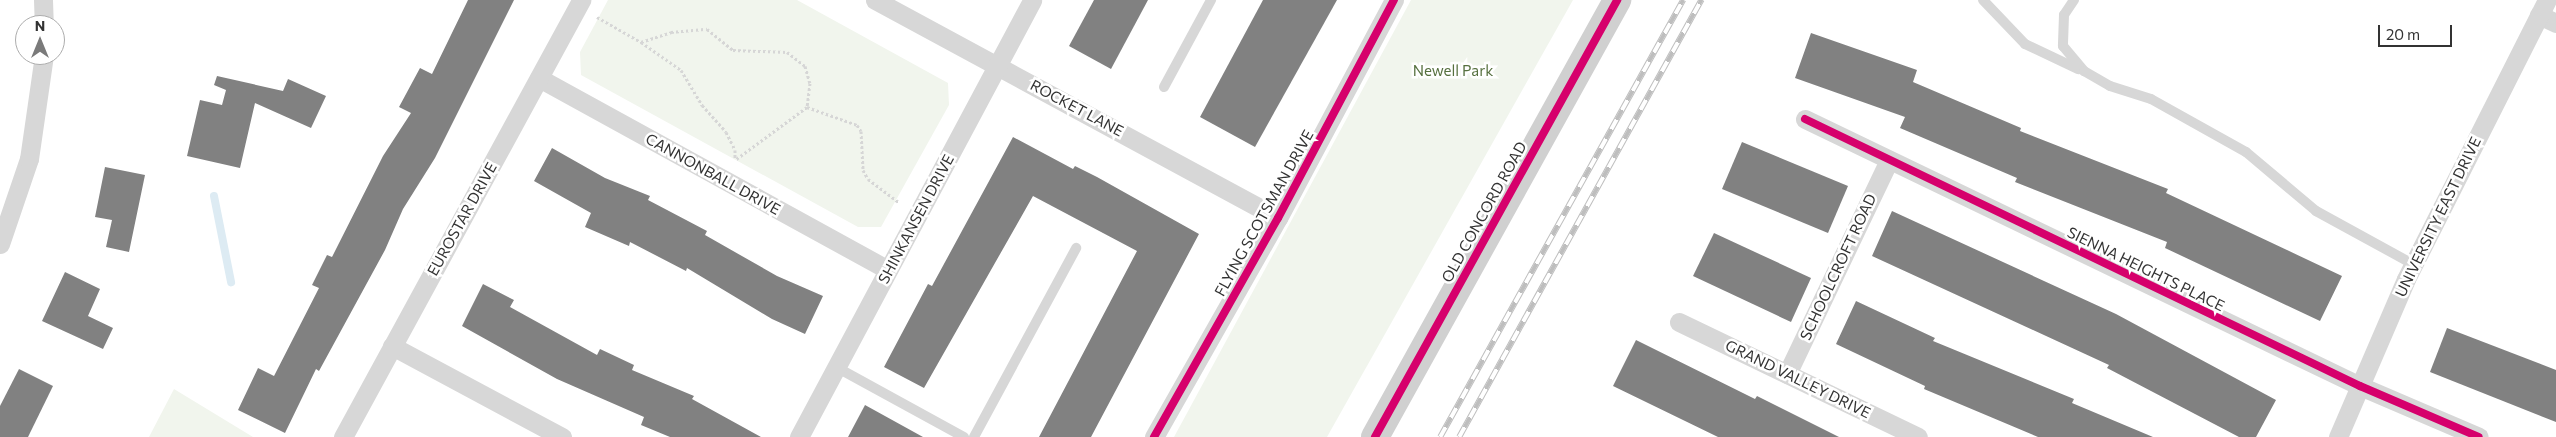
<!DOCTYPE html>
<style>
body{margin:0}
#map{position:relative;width:2556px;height:437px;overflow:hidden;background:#fff;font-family:Commissioner,sans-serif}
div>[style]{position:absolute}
.green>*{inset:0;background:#f1f5ed}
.stream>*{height:8px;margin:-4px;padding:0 4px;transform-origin:4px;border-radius:4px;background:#ddebf3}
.building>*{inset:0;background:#818181}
.path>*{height:3px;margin-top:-1.5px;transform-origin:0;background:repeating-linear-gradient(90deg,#d6d6d6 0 2.5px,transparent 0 5px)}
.lane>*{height:10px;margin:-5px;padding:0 5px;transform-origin:5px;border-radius:5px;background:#d7d7d7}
.street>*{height:19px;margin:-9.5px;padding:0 9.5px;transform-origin:9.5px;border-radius:9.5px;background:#d7d7d7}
.secondary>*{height:28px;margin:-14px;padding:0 14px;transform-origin:14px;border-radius:14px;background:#d0d0d0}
.rail>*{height:5.5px;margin-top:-2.75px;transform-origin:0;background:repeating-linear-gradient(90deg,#fff 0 11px,#bebebe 0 22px);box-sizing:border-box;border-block:1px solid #bebebe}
.cycleway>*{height:8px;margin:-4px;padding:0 4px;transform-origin:4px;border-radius:4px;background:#d6006c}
span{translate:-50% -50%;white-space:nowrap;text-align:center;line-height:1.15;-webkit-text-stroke:5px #fff;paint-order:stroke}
.park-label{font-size:15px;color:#56703f}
.street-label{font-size:15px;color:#333}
.north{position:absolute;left:15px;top:15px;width:50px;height:50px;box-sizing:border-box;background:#fff;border:1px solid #adadad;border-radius:50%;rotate:0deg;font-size:14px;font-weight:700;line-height:20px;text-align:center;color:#333}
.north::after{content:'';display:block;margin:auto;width:18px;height:22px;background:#7a7a7a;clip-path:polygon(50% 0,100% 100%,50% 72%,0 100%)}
.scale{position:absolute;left:2378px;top:25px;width:74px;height:22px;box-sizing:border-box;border:2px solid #333;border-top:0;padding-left:6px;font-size:15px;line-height:18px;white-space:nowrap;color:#333;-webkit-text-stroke:4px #fff;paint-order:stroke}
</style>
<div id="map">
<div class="green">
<div style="clip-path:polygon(608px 0,797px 0,948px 83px,949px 105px,881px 227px,858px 227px,581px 75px,580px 52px)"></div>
<div style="clip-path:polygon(1411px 0,1573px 0,1327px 437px,1174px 437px)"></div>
<div style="clip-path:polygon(174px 389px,253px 437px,149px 437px)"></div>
</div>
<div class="stream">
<div style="left:214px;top:196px;width:88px;rotate:78.8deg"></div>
</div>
<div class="building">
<div style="clip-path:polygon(468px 0,514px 0,435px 158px,403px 209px,385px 250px,319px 371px,316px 369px,285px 433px,238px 410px,258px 368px,274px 376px,319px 288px,312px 285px,327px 255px,332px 257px,383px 156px,411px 113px,399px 107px,420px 68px,432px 74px)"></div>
<div style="clip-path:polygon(1094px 0,1148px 0,1111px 69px,1069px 46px)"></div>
<div style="clip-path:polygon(1263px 0,1337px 0,1255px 147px,1200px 117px)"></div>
<div style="clip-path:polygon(1811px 33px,1917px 70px,1913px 82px,2021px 128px,2020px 131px,2168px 189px,2166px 193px,2342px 276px,2320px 321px,2165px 248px,2167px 242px,2015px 182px,2017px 178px,1900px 128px,1905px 117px,1795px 78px)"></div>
<div style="clip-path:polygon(217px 76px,283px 91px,288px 79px,326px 96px,311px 128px,255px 103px,240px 168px,187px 156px,200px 100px,222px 105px,226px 90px,214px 85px)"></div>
<div style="clip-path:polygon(1013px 137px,1073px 169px,1075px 166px,1097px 177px,1199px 234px,1091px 437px,1039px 437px,1137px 251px,1033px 196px,924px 388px,884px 367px,928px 284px,932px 286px)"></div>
<div style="clip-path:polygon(1742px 142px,1848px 186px,1828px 233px,1722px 189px)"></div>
<div style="clip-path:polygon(552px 148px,605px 178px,650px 196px,648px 200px,707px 231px,705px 235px,777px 276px,823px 296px,805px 334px,772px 319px,687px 268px,686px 271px,630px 242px,629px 246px,585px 227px,591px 213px,534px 181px)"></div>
<div style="clip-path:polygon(105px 167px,145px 175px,129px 252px,106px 247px,112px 220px,95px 217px)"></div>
<div style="clip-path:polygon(1892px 211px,2116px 314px,2276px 400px,2256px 437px,2239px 437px,2107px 368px,2109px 365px,1872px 256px)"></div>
<div style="clip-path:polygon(1714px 233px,1811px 278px,1791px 322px,1693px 276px)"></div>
<div style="clip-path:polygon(65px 272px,100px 289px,88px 316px,113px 328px,103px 349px,42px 321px)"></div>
<div style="clip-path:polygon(483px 284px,514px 300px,510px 307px,597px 355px,600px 349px,634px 365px,632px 370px,694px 396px,692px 399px,761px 437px,670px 437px,641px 425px,644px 417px,557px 379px,462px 326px)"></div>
<div style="clip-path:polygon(1856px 301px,1935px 338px,1933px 341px,2074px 399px,2072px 403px,2153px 437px,2038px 437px,1924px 389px,1925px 386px,1836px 344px)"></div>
<div style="clip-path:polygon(2447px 328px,2556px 370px,2556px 422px,2430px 372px)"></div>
<div style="clip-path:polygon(1636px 340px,1755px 399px,1757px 396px,1839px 437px,1718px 437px,1613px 386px)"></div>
<div style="clip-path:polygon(19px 369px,53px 386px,28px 437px,0 437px,0 406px)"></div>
<div style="clip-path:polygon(865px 405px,923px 437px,848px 437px)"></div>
</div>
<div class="path">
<div style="left:597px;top:17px;width:51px;rotate:29.6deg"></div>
<div style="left:641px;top:42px;width:49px;rotate:35deg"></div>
<div style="left:681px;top:70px;width:41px;rotate:59deg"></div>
<div style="left:702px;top:105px;width:36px;rotate:48deg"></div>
<div style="left:726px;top:132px;width:20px;rotate:63deg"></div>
<div style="left:735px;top:150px;width:9px;rotate:90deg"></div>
<div style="left:641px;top:42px;width:32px;rotate:-18deg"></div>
<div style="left:671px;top:32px;width:36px;rotate:-5deg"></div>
<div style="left:707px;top:29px;width:33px;rotate:39deg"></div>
<div style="left:733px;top:50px;width:54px;rotate:2.1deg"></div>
<div style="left:787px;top:52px;width:23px;rotate:38deg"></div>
<div style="left:805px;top:66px;width:18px;rotate:74deg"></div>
<div style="left:810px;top:83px;width:24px;rotate:97deg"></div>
<div style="left:807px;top:107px;width:89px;rotate:143.6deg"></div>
<div style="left:807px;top:107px;width:53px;rotate:19.8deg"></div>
<div style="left:857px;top:125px;width:7px;rotate:56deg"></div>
<div style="left:861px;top:131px;width:39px;rotate:87deg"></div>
<div style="left:863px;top:170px;width:10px;rotate:61deg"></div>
<div style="left:868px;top:179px;width:39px;rotate:37deg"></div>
</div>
<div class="lane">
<div style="left:1983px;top:0;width:61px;rotate:46.3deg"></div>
<div style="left:2025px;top:44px;width:59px;rotate:25.3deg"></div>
<div style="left:2074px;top:0;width:18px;rotate:124deg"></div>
<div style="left:2064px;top:15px;width:31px;rotate:92deg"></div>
<div style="left:2063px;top:46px;width:33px;rotate:50deg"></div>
<div style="left:2084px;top:71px;width:30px;rotate:30deg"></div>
<div style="left:2110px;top:86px;width:43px;rotate:17.6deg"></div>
<div style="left:2151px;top:99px;width:109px;rotate:29.2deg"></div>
<div style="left:2246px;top:152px;width:92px;rotate:40.1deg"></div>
<div style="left:2316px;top:211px;width:111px;rotate:28.7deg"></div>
<div style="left:1164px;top:87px;width:99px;rotate:-61.6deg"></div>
<div style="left:836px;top:367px;width:146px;rotate:28.7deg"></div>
<div style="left:974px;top:437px;width:215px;rotate:-61.6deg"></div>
</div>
<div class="street">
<div style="left:43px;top:0;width:25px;rotate:88deg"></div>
<div style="left:875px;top:0;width:458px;rotate:28.4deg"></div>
<div style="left:2539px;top:15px;width:19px;rotate:25deg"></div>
<div style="left:539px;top:78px;width:398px;rotate:28.8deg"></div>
<div style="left:1805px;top:119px;width:616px;rotate:25.69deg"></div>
<div style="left:2360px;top:386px;width:129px;rotate:23.2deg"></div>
<div style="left:0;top:244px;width:90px;rotate:-71.2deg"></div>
<div style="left:29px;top:159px;width:105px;rotate:-81.8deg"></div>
<div style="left:1679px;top:322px;width:265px;rotate:25.7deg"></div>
<div style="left:392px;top:346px;width:193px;rotate:28.2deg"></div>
<div style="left:1787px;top:374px;width:237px;rotate:-64.5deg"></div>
<div style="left:343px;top:437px;width:498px;rotate:-61.4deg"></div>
<div style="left:799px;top:437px;width:495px;rotate:-61.9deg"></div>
<div style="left:1154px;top:437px;width:252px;rotate:-60.5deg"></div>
<div style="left:1278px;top:218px;width:247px;rotate:-62deg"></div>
<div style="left:2338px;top:437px;width:172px;rotate:-66.7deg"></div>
<div style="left:2406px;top:279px;width:313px;rotate:-63.2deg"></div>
</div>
<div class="secondary">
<div style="left:1375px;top:437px;width:500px;rotate:-61deg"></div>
</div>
<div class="rail">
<div style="left:1440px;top:437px;width:500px;rotate:-60.92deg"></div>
<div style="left:1459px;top:437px;width:500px;rotate:-61deg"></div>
</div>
<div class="cycleway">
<div style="left:1805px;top:119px;width:616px;rotate:25.69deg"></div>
<div style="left:2360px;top:386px;width:129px;rotate:23.2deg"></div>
<div style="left:1154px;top:437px;width:252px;rotate:-60.5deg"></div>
<div style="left:1278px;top:218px;width:247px;rotate:-62deg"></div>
<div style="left:1375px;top:437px;width:500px;rotate:-61deg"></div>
</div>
<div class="park-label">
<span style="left:1453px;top:71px">Newell Park</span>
</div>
<div class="street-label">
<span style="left:1077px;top:108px;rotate:28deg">ROCKET LANE</span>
<span style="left:713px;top:174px;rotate:29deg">CANNONBALL DRIVE</span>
<span style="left:1484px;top:212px;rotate:-61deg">OLD CONCORD ROAD</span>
<span style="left:1264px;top:213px;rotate:-61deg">FLYING SCOTSMAN DRIVE</span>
<span style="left:2438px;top:217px;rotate:-64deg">UNIVERSITY EAST DRIVE</span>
<span style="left:462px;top:219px;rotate:-61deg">EUROSTAR DRIVE</span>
<span style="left:916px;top:219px;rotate:-62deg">SHINKANSEN DRIVE</span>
<span style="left:1838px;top:267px;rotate:-65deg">SCHOOLCROFT ROAD</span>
<span style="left:2146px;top:269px;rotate:26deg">SIENNA HEIGHTS PLACE</span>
<span style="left:1798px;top:379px;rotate:26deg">GRAND VALLEY DRIVE</span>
</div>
<div class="north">N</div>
<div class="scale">20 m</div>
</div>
